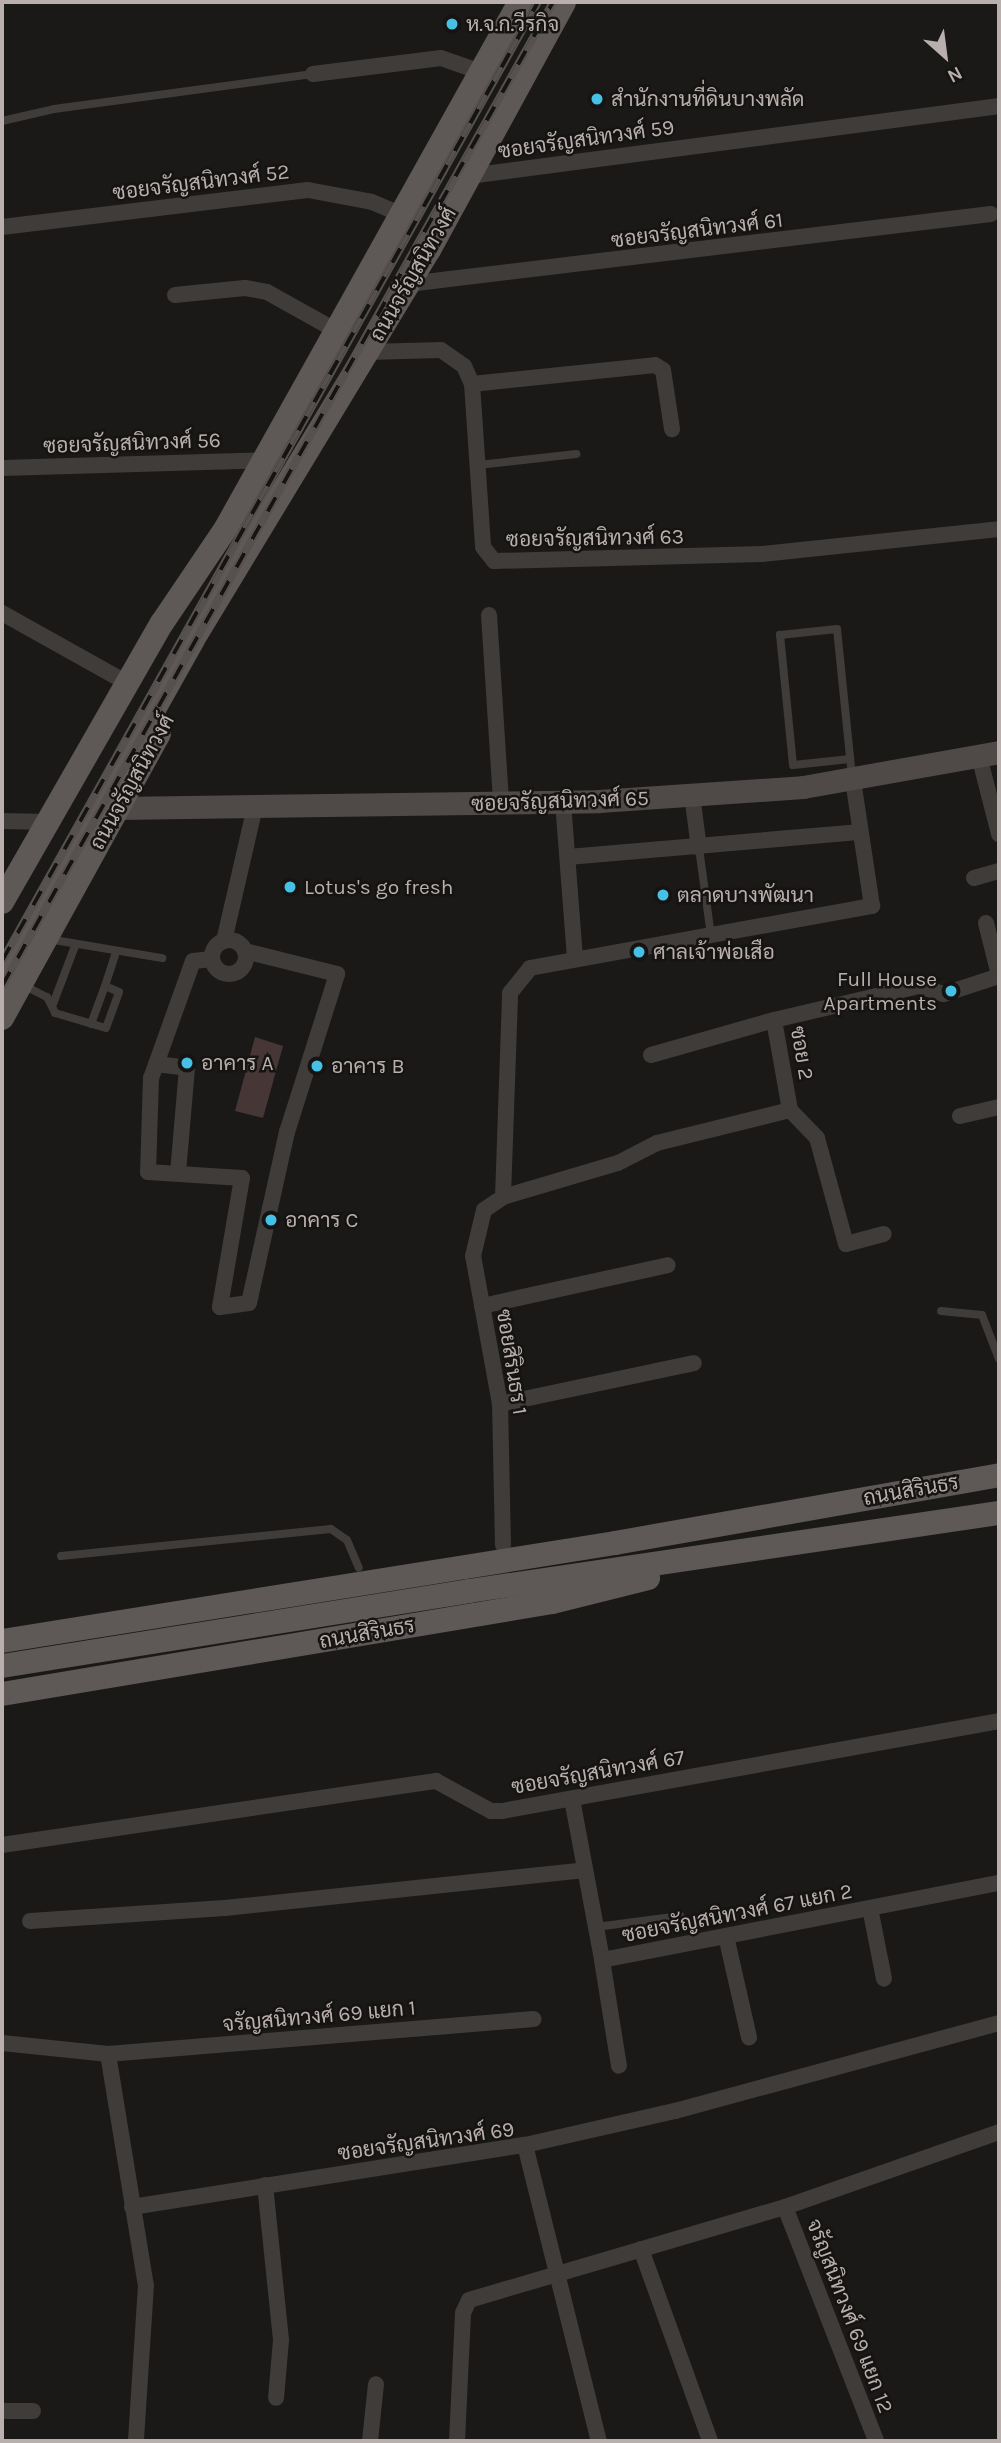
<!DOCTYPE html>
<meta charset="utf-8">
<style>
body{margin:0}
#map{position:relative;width:1001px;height:2443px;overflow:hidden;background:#1a1918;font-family:Karla,Sarabun,sans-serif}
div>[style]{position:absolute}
.water>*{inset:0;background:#463636}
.lane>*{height:8px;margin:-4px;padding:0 4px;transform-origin:4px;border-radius:4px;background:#3f3c39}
.street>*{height:16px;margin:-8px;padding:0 8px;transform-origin:8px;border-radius:8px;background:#3f3c39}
.street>.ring{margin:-8px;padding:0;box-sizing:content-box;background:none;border:16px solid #3f3c39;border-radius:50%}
.secondary>*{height:23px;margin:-11.5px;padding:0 11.5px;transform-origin:11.5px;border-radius:11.5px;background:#4f4a48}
.primary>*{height:24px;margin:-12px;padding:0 12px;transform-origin:12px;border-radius:12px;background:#5e5856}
.rail>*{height:8px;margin-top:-4px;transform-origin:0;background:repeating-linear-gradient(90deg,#151413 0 16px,#56514f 0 32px);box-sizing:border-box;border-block:2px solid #56514f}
.dots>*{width:19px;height:19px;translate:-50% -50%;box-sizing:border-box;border:4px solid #151413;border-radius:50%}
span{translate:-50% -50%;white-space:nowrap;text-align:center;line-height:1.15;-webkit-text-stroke:5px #151413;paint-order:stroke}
.poi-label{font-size:21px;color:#b9afac}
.left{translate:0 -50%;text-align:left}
.right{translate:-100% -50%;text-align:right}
.street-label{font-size:21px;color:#b9afac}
.frame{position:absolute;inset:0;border:4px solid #b9afac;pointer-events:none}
.north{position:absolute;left:910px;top:21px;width:70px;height:70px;-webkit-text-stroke:5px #151413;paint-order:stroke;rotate:152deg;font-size:19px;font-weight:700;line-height:28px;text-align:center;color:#b9afac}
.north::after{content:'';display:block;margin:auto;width:24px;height:32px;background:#b9afac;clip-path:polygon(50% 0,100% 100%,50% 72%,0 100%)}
</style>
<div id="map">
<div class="water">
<div style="clip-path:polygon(255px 1037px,283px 1046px,263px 1118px,235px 1111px)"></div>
</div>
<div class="lane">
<div style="left:2px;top:121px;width:53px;rotate:-13deg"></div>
<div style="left:54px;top:109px;width:261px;rotate:-7.7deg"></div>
<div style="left:478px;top:465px;width:99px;rotate:-6.4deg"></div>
<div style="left:850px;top:759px;width:57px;rotate:174deg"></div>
<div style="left:793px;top:765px;width:131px;rotate:-95.7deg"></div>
<div style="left:780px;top:635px;width:57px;rotate:-6deg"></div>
<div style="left:837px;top:629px;width:148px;rotate:84.2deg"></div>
<div style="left:699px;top:848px;width:89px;rotate:82.2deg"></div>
<div style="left:48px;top:939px;width:116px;rotate:9.5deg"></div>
<div style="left:23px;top:985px;width:27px;rotate:27deg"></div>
<div style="left:47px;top:997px;width:18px;rotate:63deg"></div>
<div style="left:55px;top:1013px;width:53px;rotate:16.4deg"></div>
<div style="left:106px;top:1028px;width:38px;rotate:-70deg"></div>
<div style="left:119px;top:992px;width:15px;rotate:-157deg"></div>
<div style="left:105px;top:986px;width:36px;rotate:-72deg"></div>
<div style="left:53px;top:1004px;width:62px;rotate:-69.2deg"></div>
<div style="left:91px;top:1024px;width:40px;rotate:-69.8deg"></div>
<div style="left:941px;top:1311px;width:41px;rotate:5.6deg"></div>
<div style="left:982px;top:1315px;width:47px;rotate:68.9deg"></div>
<div style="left:61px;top:1556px;width:271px;rotate:-5.7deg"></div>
<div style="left:331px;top:1529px;width:19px;rotate:35deg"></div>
<div style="left:347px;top:1540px;width:30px;rotate:67deg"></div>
<div style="left:596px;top:1927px;width:85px;rotate:-7.5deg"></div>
</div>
<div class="street">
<div style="left:313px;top:74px;width:129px;rotate:-7.1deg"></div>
<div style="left:441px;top:58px;width:42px;rotate:19.3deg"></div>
<div style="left:469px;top:176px;width:535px;rotate:-7.52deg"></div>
<div style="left:2px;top:227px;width:308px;rotate:-6.9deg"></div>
<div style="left:308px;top:190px;width:65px;rotate:10.6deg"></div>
<div style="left:372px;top:202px;width:34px;rotate:23deg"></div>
<div style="left:408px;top:284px;width:587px;rotate:-6.85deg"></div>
<div style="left:175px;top:295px;width:70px;rotate:-5.7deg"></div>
<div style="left:245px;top:288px;width:22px;rotate:10deg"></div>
<div style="left:267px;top:292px;width:80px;rotate:29.1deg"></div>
<div style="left:368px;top:352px;width:73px;rotate:-1.6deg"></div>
<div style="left:441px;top:350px;width:28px;rotate:35deg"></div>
<div style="left:464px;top:366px;width:20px;rotate:66deg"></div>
<div style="left:472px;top:384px;width:163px;rotate:86.1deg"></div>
<div style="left:483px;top:547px;width:18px;rotate:52deg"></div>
<div style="left:494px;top:561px;width:268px;rotate:-1.5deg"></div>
<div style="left:762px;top:554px;width:238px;rotate:-6deg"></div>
<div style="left:472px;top:384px;width:184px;rotate:-5.9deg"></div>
<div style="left:655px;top:365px;width:9px;rotate:32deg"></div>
<div style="left:663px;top:370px;width:60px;rotate:81.3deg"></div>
<div style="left:2px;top:468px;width:262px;rotate:-1.7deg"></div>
<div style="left:2px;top:613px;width:143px;rotate:29.2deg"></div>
<div style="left:489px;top:615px;width:188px;rotate:86.3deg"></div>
<div style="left:979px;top:756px;width:81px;rotate:75.6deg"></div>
<div style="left:692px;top:795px;width:53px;rotate:82.5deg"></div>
<div style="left:563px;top:802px;width:156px;rotate:85.6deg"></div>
<div style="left:2px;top:821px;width:45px;rotate:1.3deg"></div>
<div style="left:568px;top:857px;width:291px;rotate:-4.9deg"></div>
<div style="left:974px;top:878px;width:26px;rotate:-16deg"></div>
<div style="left:986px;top:923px;width:54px;rotate:76deg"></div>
<div class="ring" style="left:212px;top:940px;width:18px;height:18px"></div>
<div style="left:224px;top:941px;width:138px;rotate:-77deg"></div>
<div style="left:212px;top:959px;width:19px;rotate:174deg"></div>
<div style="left:193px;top:961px;width:124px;rotate:109.7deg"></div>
<div style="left:151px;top:1078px;width:94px;rotate:91.8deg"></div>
<div style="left:148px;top:1172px;width:94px;rotate:3.7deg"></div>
<div style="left:242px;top:1178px;width:131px;rotate:99.7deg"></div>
<div style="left:220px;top:1307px;width:29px;rotate:-8deg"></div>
<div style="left:249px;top:1303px;width:175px;rotate:-77.5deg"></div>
<div style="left:287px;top:1132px;width:166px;rotate:-72.4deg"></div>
<div style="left:337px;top:974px;width:95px;rotate:-166deg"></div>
<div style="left:651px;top:1055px;width:128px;rotate:-15.9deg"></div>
<div style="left:156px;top:1064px;width:31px;rotate:7deg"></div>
<div style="left:187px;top:1068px;width:106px;rotate:94.9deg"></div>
<div style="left:790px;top:1110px;width:39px;rotate:46deg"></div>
<div style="left:817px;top:1138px;width:110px;rotate:74.7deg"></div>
<div style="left:846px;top:1244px;width:39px;rotate:-15deg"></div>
<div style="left:960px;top:1116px;width:40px;rotate:-13deg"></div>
<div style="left:503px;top:1197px;width:204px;rotate:-88deg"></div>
<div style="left:510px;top:993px;width:32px;rotate:-51deg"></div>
<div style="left:530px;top:968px;width:348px;rotate:-10.3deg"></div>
<div style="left:872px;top:906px;width:127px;rotate:-98.6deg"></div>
<div style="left:482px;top:1306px;width:190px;rotate:-12.4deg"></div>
<div style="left:500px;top:1404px;width:198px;rotate:-11.9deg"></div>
<div style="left:503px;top:1545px;width:141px;rotate:-91.2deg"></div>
<div style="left:500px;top:1404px;width:150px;rotate:-100.3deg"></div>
<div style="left:473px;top:1256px;width:47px;rotate:-76.6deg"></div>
<div style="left:484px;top:1210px;width:23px;rotate:-34deg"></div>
<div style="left:503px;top:1197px;width:120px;rotate:-16.5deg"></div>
<div style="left:618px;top:1163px;width:44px;rotate:-27.1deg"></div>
<div style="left:657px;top:1143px;width:137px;rotate:-13.9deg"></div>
<div style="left:790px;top:1110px;width:91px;rotate:-100.1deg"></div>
<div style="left:774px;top:1020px;width:149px;rotate:-13.2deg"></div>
<div style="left:919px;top:986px;width:26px;rotate:18deg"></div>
<div style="left:944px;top:994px;width:58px;rotate:-18.1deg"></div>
<div style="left:572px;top:1799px;width:164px;rotate:79.4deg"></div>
<div style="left:602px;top:1960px;width:404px;rotate:-11deg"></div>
<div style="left:2px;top:1845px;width:439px;rotate:-8.4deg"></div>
<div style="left:436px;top:1781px;width:63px;rotate:28.6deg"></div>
<div style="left:491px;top:1811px;width:11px"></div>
<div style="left:502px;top:1811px;width:505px;rotate:-10.26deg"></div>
<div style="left:870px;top:1908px;width:72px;rotate:78.8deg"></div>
<div style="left:30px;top:1921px;width:195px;rotate:-3.8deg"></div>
<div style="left:225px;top:1908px;width:362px;rotate:-6deg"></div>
<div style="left:726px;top:1936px;width:104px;rotate:77.2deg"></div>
<div style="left:602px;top:1960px;width:107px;rotate:80.9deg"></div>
<div style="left:2px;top:2043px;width:107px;rotate:5.9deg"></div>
<div style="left:108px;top:2054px;width:427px;rotate:-4.7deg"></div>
<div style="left:108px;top:2054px;width:234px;rotate:80.7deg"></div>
<div style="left:146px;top:2285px;width:156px;rotate:93.7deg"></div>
<div style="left:525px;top:2145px;width:305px;rotate:76deg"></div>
<div style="left:265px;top:2185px;width:156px;rotate:84.1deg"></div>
<div style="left:281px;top:2340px;width:58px;rotate:94.9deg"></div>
<div style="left:132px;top:2207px;width:398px;rotate:-9deg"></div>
<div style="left:525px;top:2145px;width:154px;rotate:-12.8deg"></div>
<div style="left:675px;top:2111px;width:336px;rotate:-15.2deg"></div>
<div style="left:785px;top:2207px;width:251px;rotate:68.7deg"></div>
<div style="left:641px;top:2249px;width:204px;rotate:70.2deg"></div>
<div style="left:2px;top:2411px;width:31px"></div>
<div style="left:370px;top:2441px;width:57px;rotate:-84deg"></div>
<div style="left:457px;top:2441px;width:128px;rotate:-87.3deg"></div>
<div style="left:463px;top:2313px;width:14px;rotate:-65deg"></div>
<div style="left:469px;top:2300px;width:329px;rotate:-16.4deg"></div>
<div style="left:785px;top:2207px;width:227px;rotate:-19.3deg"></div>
</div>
<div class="secondary">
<div style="left:118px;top:808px;width:481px;rotate:-0.8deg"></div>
<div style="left:599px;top:801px;width:204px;rotate:-3.9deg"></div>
<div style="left:803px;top:787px;width:199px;rotate:-10.1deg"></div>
</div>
<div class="primary">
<div style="left:2px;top:902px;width:322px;rotate:-60.2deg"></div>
<div style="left:162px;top:623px;width:115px;rotate:-56deg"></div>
<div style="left:226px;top:528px;width:603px;rotate:-60.8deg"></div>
<div style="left:2px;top:980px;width:389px;rotate:-60.7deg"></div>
<div style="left:192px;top:641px;width:457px;rotate:-58.8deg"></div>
<div style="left:429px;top:250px;width:282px;rotate:-61.4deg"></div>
<div style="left:2px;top:1018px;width:325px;rotate:-61.1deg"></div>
<div style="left:2px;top:1641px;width:621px;rotate:-9.08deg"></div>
<div style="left:615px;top:1543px;width:390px;rotate:-10deg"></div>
<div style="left:2px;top:1666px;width:473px;rotate:-9.1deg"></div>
<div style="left:469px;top:1591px;width:536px;rotate:-8.37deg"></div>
<div style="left:2px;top:1694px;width:558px;rotate:-9.5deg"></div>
<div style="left:552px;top:1602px;width:99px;rotate:-14deg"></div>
</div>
<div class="rail">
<div style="left:2px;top:961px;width:1099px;rotate:-60.8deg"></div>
<div style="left:2px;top:986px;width:1128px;rotate:-60.75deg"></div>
</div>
<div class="dots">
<div style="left:452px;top:24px;background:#46c1e5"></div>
<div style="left:597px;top:99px;background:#46c1e5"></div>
<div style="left:290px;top:887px;background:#46c1e5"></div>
<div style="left:663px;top:895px;background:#46c1e5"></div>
<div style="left:639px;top:952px;background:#46c1e5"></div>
<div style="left:951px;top:991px;background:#46c1e5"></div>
<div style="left:187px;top:1063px;background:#46c1e5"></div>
<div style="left:317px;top:1066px;background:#46c1e5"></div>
<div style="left:271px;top:1220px;background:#46c1e5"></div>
</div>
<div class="poi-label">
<span class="left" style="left:466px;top:24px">ห.จ.ก.วีรกิจ</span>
<span class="left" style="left:611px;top:99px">สำนักงานที่ดินบางพลัด</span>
<span class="left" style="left:304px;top:887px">Lotus's go fresh</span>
<span class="left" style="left:677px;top:895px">ตลาดบางพัฒนา</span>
<span class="left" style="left:653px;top:952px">ศาลเจ้าพ่อเสือ</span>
<span class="right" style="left:937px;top:991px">Full House<br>Apartments</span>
<span class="left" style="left:201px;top:1063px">อาคาร A</span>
<span class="left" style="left:331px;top:1066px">อาคาร B</span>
<span class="left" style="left:285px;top:1220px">อาคาร C</span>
</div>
<div class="street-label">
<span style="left:586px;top:139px;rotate:-8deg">ซอยจรัญสนิทวงศ์ 59</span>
<span style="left:201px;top:182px;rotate:-7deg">ซอยจรัญสนิทวงศ์ 52</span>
<span style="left:697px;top:230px;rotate:-7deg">ซอยจรัญสนิทวงศ์ 61</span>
<span style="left:413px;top:274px;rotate:-60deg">ถนนจรัญสนิทวงศ์</span>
<span style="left:132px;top:443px;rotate:-2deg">ซอยจรัญสนิทวงศ์ 56</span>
<span style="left:595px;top:538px;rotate:-1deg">ซอยจรัญสนิทวงศ์ 63</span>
<span style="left:132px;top:782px;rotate:-61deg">ถนนจรัญสนิทวงศ์</span>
<span style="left:560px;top:801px;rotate:-2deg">ซอยจรัญสนิทวงศ์ 65</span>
<span style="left:802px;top:1053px;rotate:80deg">ซอย 2</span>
<span style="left:512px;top:1362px;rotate:81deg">ซอยสิรินธร 1</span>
<span style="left:911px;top:1490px;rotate:-10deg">ถนนสิรินธร</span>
<span style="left:367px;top:1633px;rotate:-10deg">ถนนสิรินธร</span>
<span style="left:598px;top:1772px;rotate:-10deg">ซอยจรัญสนิทวงศ์ 67</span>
<span style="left:737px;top:1913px;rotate:-11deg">ซอยจรัญสนิทวงศ์ 67 แยก 2</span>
<span style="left:319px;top:2016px;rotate:-5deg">จรัญสนิทวงศ์ 69 แยก 1</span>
<span style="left:426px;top:2141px;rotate:-8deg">ซอยจรัญสนิทวงศ์ 69</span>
<span style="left:850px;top:2316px;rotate:69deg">จรัญสนิทวงศ์ 69 แยก 12</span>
</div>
<div class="frame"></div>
<div class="north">N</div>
</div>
